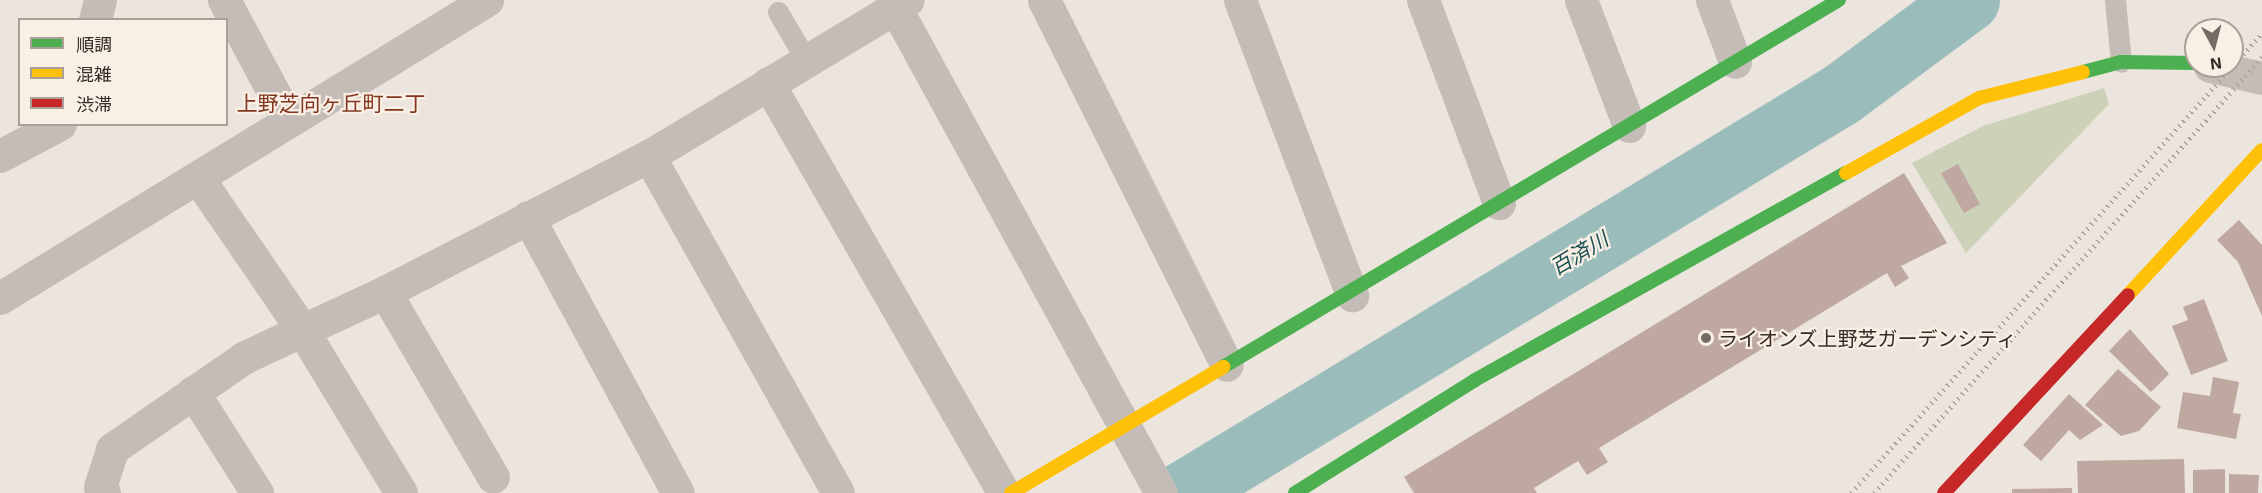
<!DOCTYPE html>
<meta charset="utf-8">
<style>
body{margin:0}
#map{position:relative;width:2262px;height:493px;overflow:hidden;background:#ebe5de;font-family:"Exo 2","Noto Sans JP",sans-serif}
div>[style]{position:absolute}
.green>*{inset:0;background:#ccd1b8}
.river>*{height:63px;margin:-31.5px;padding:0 31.5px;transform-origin:31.5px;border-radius:31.5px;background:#9abdbc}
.building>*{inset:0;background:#bfa89f}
.lane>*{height:21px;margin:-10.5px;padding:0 10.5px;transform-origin:10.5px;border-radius:10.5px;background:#c4bdb7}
.street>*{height:33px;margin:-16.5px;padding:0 16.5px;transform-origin:16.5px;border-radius:16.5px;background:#c4bdb7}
.fast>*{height:14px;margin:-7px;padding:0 7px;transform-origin:7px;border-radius:7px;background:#4caf50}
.slow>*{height:14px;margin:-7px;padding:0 7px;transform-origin:7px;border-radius:7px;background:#ffc107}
.jam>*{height:14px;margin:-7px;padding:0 7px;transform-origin:7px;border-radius:7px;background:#c62828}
.rail>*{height:4.5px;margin-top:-2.25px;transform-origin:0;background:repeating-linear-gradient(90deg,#aba6a2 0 1.5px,transparent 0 6px)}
.dots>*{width:16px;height:16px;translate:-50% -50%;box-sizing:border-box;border:3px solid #f9efe4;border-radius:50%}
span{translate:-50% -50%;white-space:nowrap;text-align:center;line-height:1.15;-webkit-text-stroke:4.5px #f9efe4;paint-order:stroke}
.poi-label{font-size:20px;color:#342a26}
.left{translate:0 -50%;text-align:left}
.neighbourhood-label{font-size:21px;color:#83361f}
.water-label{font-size:21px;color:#1c5255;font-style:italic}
.legend{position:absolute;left:18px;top:18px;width:210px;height:108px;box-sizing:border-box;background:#f9efe4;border:2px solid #aaa098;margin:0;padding:8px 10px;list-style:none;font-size:18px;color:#342a26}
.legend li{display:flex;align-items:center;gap:12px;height:30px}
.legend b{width:30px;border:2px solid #aaa098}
.north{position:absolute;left:2184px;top:18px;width:60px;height:60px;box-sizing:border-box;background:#f9efe4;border:2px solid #aaa098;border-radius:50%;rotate:173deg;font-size:16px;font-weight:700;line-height:24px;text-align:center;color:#342a26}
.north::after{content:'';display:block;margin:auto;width:21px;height:27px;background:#746b66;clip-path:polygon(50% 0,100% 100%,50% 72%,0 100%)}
</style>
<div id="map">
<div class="green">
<div style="clip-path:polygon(2104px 88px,2109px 104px,1966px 253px,1912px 163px,1983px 126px)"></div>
</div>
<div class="river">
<div style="left:1182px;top:493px;width:770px;rotate:-31.19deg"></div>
<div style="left:1841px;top:94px;width:158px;rotate:-36.5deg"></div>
</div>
<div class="building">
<div style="clip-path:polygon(1958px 164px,1980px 204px,1964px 213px,1941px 173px)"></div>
<div style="clip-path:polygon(1904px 173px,1947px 243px,1901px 266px,1909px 278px,1895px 287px,1887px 273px,1599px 448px,1608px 462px,1587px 475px,1578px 461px,1534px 488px,1537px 493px,1414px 493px,1404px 477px)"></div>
<div style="clip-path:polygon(2239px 220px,2262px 245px,2262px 316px,2238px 262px,2217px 240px)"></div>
<div style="clip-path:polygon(2204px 299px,2228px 361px,2191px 375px,2172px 326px,2188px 320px,2183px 307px)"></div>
<div style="clip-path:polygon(2130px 329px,2169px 374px,2151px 392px,2109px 351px)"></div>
<div style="clip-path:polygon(2118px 369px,2161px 407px,2139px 431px,2121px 436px,2085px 405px)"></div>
<div style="clip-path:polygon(2213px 377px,2239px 382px,2233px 413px,2241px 414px,2236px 439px,2177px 428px,2183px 392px,2210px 396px)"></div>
<div style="clip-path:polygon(2069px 394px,2103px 425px,2080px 440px,2069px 430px,2041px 461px,2023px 445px)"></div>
<div style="clip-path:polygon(2184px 459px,2185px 493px,2078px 493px,2077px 461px)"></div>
<div style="clip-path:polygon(2225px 469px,2225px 493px,2193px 493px,2193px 470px)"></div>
<div style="clip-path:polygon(2229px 474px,2259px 475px,2258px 493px,2229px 493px)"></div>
<div style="clip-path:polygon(2072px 488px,2072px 493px,2012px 493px,2012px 489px)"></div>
</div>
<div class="lane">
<div style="left:2115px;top:0;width:62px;rotate:84.5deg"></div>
<div style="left:778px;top:12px;width:56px;rotate:59.7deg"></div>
</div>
<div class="street">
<div style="left:224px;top:0;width:137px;rotate:61.8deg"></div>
<div style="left:1044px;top:0;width:408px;rotate:63.4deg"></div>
<div style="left:1240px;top:0;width:316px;rotate:69.2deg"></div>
<div style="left:1423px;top:0;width:217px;rotate:69.5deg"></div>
<div style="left:1581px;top:0;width:135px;rotate:69.1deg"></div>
<div style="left:1712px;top:0;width:66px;rotate:69.6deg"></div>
<div style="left:895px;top:7px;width:554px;rotate:61.31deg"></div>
<div style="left:95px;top:20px;width:21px;rotate:-76deg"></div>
<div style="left:2210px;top:66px;width:53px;rotate:13deg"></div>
<div style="left:768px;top:83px;width:473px;rotate:60.1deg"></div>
<div style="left:0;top:156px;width:68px;rotate:-28.1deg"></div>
<div style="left:649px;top:156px;width:386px;rotate:60.7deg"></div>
<div style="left:198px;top:178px;width:186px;rotate:55.5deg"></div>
<div style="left:303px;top:331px;width:189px;rotate:58.8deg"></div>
<div style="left:528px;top:217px;width:314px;rotate:61.5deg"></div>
<div style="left:385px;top:292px;width:214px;rotate:59.7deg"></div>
<div style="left:0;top:298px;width:571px;rotate:-31.46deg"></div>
<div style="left:193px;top:392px;width:120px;rotate:57.6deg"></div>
<div style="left:104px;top:493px;width:7px;rotate:-124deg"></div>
<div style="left:100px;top:487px;width:40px;rotate:-72deg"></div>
<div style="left:112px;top:449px;width:162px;rotate:-34.7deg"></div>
<div style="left:245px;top:357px;width:154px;rotate:-24.9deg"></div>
<div style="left:385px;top:292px;width:297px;rotate:-27.3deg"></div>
<div style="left:649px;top:156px;width:302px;rotate:-31.1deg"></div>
</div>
<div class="fast">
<div style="left:2083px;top:72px;width:39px;rotate:-15deg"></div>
<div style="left:2121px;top:62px;width:75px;rotate:0.8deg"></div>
<div style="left:1223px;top:367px;width:717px;rotate:-30.79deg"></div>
<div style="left:1295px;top:493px;width:213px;rotate:-32.1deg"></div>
<div style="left:1475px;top:380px;width:425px;rotate:-29.2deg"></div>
</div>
<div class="slow">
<div style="left:1846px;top:173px;width:153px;rotate:-29.4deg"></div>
<div style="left:1979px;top:98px;width:107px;rotate:-14deg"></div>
<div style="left:2128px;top:295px;width:197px;rotate:-47.3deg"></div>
<div style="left:1011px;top:493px;width:247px;rotate:-30.7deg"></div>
</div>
<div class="jam">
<div style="left:1944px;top:493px;width:270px;rotate:-47.1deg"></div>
</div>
<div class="rail">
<div style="left:1851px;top:493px;width:617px;rotate:-48.22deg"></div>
<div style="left:1874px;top:493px;width:584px;rotate:-48.33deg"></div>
</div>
<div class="dots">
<div style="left:1706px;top:338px;background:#746b66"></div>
</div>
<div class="poi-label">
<span class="left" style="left:1718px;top:338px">ライオンズ上野芝ガーデンシティ</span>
</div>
<div class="neighbourhood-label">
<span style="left:331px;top:103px">上野芝向ヶ丘町二丁</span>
</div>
<div class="water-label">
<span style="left:1579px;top:253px;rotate:-31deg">百済川</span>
</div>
<ul class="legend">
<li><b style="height:8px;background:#4caf50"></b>順調</li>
<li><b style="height:8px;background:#ffc107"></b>混雑</li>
<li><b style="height:8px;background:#c62828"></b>渋滞</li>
</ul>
<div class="north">N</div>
</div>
